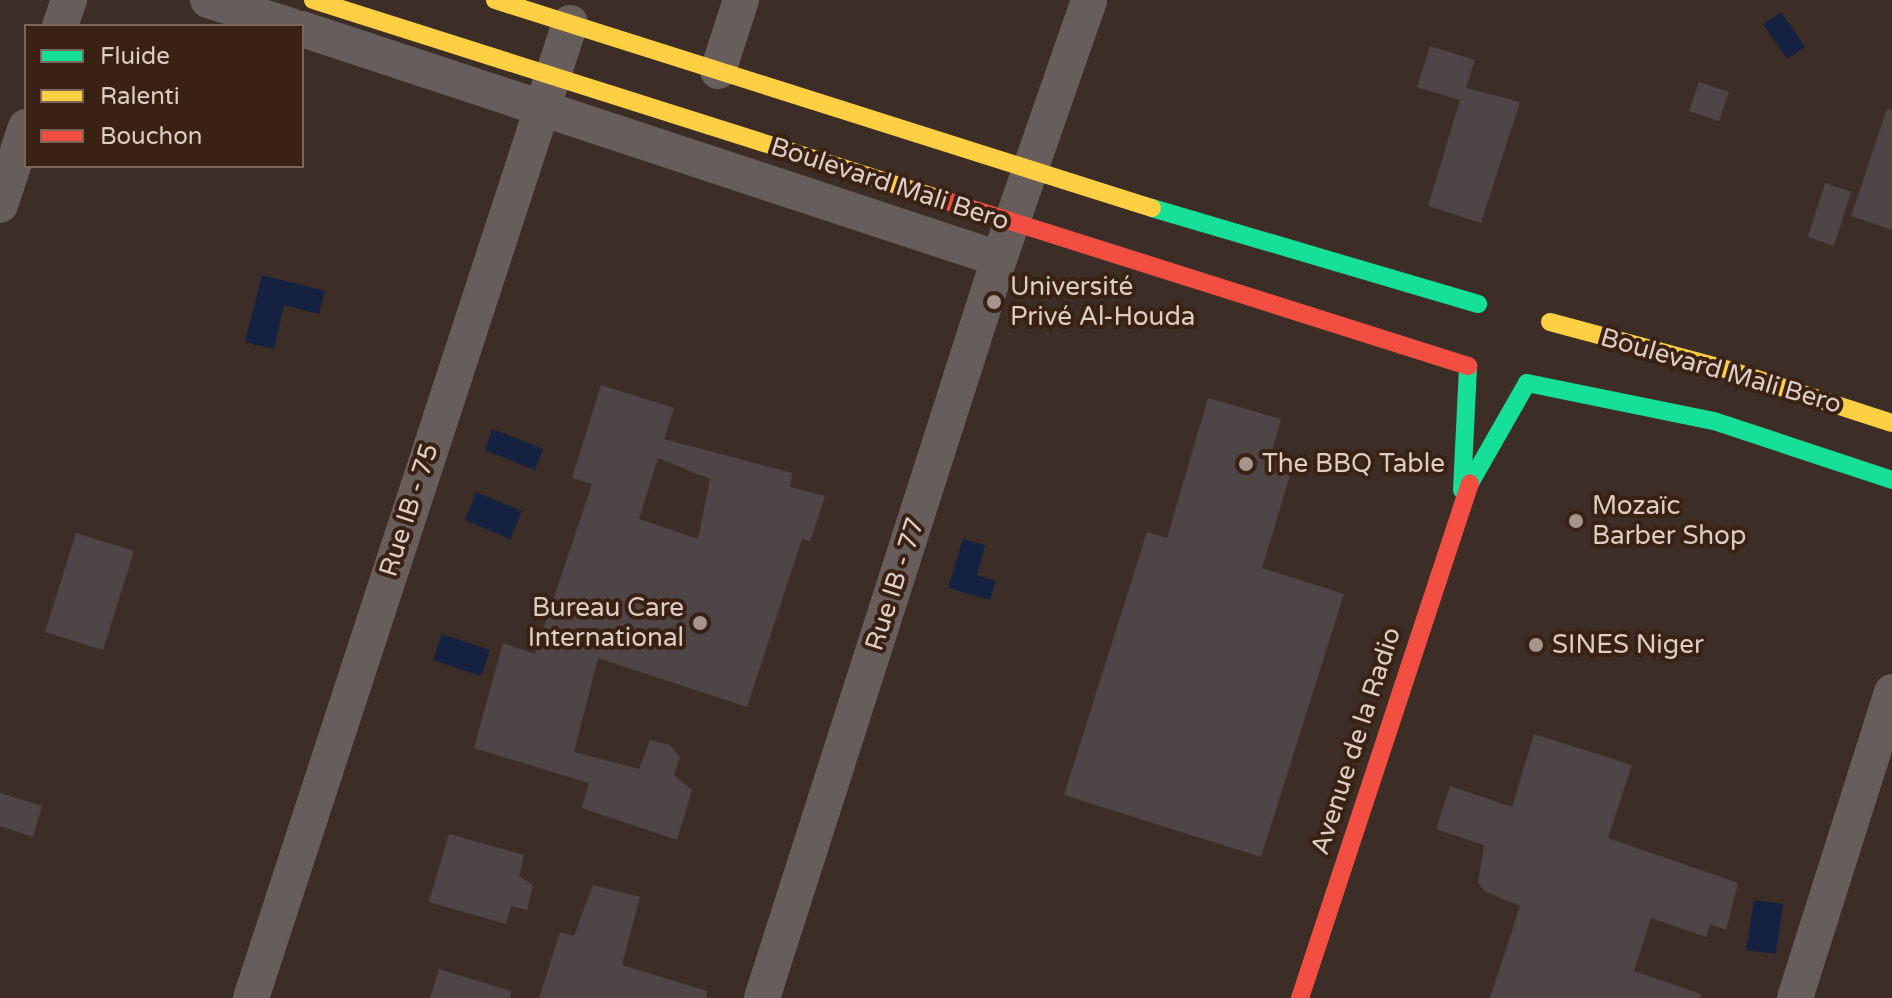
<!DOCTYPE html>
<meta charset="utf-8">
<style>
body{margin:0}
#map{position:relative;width:1892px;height:998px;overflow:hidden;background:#3c2e26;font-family:"Varela Round",sans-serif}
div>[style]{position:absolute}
.water>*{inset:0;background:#152140}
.building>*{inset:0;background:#504546}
.street>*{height:36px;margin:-18px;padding:0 18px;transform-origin:18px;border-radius:18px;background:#675e5b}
.fast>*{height:18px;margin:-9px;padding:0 9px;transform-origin:9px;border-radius:9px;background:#16e098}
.slow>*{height:18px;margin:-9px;padding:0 9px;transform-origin:9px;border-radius:9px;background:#ffcf43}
.jam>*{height:18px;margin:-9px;padding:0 9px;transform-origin:9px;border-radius:9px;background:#f24e42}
.dots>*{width:22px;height:22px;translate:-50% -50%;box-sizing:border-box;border:4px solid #392114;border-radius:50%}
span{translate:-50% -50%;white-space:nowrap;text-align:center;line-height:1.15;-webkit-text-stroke:8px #392114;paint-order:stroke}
.street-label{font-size:26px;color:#decdc5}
.poi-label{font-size:26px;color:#decdc5}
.left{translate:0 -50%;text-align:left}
.right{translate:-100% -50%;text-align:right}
.legend{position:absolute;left:24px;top:24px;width:280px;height:144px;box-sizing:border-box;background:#392114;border:2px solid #7b665b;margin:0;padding:10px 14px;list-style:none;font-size:24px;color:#decdc5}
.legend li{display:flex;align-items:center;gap:16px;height:40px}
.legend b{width:40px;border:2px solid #7b665b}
</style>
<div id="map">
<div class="water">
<div style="clip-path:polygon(1781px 12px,1805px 47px,1787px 59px,1763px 24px)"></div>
<div style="clip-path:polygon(262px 275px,325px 291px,319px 314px,284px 305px,274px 349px,245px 342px)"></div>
<div style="clip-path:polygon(492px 429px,543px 449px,535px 470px,485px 450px)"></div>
<div style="clip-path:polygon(476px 492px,522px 511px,510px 539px,465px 520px)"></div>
<div style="clip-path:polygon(963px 539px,985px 545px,977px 575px,996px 581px,990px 600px,948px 588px)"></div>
<div style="clip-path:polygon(442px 634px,490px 650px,481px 676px,433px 660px)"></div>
<div style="clip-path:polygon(1754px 900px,1783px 904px,1776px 954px,1746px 950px)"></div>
</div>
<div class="building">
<div style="clip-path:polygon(1430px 46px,1475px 60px,1466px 88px,1520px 102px,1481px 223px,1428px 206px,1460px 100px,1417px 87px)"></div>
<div style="clip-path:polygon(1699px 82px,1729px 92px,1719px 121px,1689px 111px)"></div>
<div style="clip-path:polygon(1887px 109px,1892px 110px,1892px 230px,1851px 216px)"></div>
<div style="clip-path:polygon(1825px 183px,1851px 192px,1834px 246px,1808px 237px)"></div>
<div style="clip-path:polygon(evenodd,601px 385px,674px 408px,664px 439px,792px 473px,790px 487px,825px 496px,810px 542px,802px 539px,747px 707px,598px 658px,574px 752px,639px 769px,650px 740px,670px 745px,680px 757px,674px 775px,692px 790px,677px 840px,582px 808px,589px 783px,474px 748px,503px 643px,535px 654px,592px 484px,572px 478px,601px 385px,658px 458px,710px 479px,698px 539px,639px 519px,658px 458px)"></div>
<div style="clip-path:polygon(1208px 398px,1281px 419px,1271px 455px,1294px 462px,1262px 568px,1344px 594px,1261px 857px,1064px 795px,1147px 532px,1167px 538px)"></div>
<div style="clip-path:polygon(76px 533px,134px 551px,103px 650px,45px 632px)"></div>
<div style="clip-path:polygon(1534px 734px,1632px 765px,1608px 838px,1738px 883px,1726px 930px,1710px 924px,1706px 937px,1651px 918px,1634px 971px,1701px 994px,1700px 998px,1490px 998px,1520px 906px,1484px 891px,1478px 882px,1484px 845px,1436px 829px,1450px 786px,1512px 807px)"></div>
<div style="clip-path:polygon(0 793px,42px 806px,33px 837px,0 826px)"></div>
<div style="clip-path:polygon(449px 834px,524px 855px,519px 876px,533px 885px,527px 910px,511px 906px,506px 924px,429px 902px)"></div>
<div style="clip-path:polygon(593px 885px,640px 897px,622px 965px,707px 991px,706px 998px,539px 998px,560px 932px,574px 936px)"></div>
<div style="clip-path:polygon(439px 969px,511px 991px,510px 998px,430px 998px)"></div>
</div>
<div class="street">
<div style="left:208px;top:0;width:87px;rotate:17.4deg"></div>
<div style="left:60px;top:26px;width:28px;rotate:-71deg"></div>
<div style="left:302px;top:29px;width:734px;rotate:18.26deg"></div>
<div style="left:718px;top:71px;width:75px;rotate:-72.1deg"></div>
<div style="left:0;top:205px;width:82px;rotate:-71.6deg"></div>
<div style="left:251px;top:998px;width:1026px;rotate:-71.88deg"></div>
<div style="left:762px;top:998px;width:776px;rotate:-72.22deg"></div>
<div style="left:999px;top:259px;width:274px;rotate:-70.8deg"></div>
<div style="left:1795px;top:998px;width:321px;rotate:-72.4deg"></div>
</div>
<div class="fast">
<div style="left:1152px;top:208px;width:340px;rotate:16.4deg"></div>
<div style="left:1527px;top:383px;width:191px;rotate:11.5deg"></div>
<div style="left:1714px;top:421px;width:188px;rotate:18.3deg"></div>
<div style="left:1470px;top:483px;width:115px;rotate:-60.3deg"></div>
<div style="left:1462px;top:490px;width:124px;rotate:-87.2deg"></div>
</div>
<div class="slow">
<div style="left:313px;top:0;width:665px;rotate:17.59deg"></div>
<div style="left:495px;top:0;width:689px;rotate:17.57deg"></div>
<div style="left:1550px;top:322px;width:185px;rotate:15deg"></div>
<div style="left:1729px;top:370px;width:171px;rotate:18deg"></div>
</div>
<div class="jam">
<div style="left:947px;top:201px;width:547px;rotate:17.57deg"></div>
<div style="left:1300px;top:998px;width:542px;rotate:-71.73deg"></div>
</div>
<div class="dots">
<div style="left:994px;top:302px;background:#a5958d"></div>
<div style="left:1246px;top:464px;background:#a5958d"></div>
<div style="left:1576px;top:521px;background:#a5958d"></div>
<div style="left:700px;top:623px;background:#a5958d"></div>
<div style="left:1536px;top:645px;background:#a5958d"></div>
</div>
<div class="street-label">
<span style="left:890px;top:184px;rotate:18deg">Boulevard Mali Bero</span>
<span style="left:1721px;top:371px;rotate:16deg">Boulevard Mali Bero</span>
<span style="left:409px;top:510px;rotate:-72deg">Rue IB - 75</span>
<span style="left:895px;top:584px;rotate:-72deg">Rue IB - 77</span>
<span style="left:1356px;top:741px;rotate:-72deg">Avenue de la Radio</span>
</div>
<div class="poi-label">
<span class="left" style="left:1010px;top:302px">Université<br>Privé Al-Houda</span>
<span class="left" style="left:1262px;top:464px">The BBQ Table</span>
<span class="left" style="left:1592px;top:521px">Mozaïc<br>Barber Shop</span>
<span class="right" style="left:684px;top:623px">Bureau Care<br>International</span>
<span class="left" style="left:1552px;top:645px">SINES Niger</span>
</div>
<ul class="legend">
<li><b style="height:10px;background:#16e098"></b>Fluide</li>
<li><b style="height:10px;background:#ffcf43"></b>Ralenti</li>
<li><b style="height:10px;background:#f24e42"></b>Bouchon</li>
</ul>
</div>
